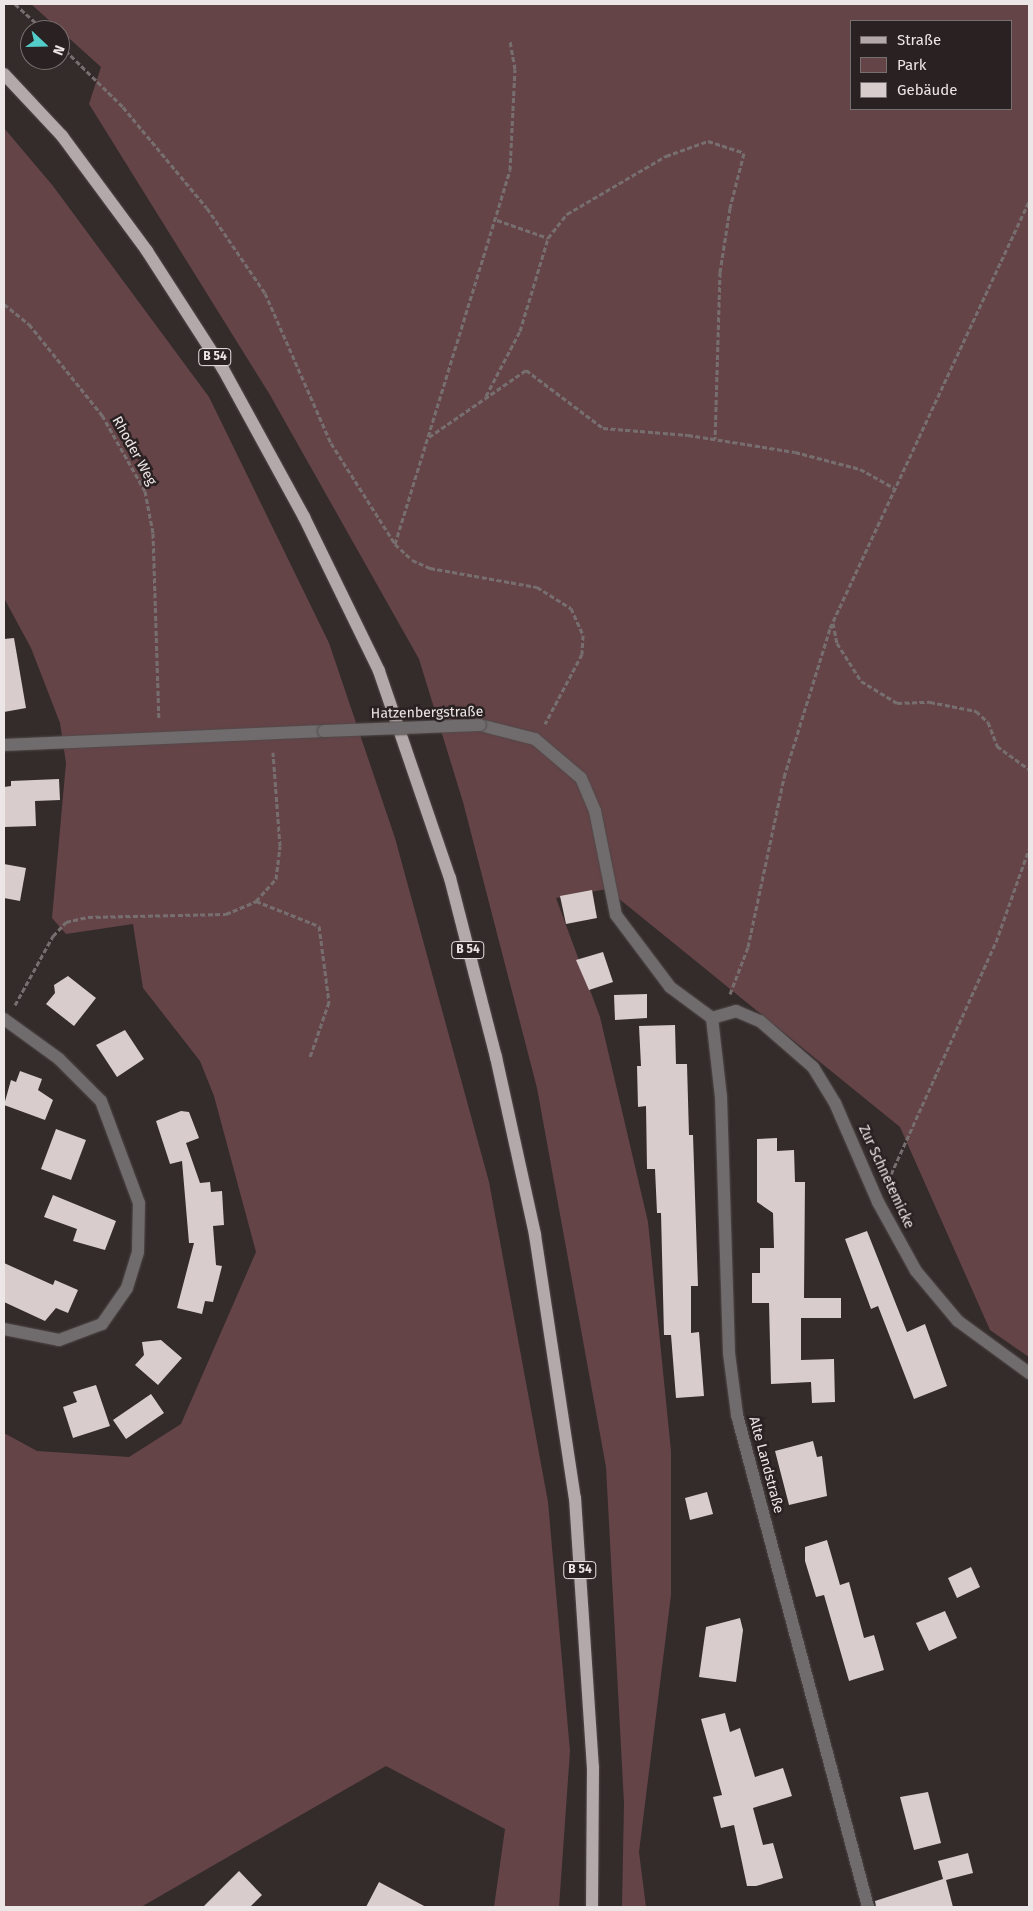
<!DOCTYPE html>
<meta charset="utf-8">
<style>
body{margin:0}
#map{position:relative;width:1033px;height:1911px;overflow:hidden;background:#342b2b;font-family:"Fira Sans",sans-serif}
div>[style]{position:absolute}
.green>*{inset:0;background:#654448}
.building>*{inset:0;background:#d8cccc}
.path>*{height:3px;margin-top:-1.5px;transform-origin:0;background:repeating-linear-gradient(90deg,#776f6f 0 5px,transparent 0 7.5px)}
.roads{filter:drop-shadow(0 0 1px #514949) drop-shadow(0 0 1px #514949)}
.minor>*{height:12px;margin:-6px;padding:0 6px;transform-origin:6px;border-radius:6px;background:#706b6c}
.major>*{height:12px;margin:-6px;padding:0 6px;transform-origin:6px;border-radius:6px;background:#b3a9aa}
.bridges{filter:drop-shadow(0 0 1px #514949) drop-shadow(0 0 1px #514949)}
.minor-bridge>*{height:12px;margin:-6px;padding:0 6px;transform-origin:6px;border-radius:6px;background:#706b6c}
span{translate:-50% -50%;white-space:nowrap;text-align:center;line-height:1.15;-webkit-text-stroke:5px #2a2122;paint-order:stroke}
.shield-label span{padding:1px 4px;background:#2a2122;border:1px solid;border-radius:4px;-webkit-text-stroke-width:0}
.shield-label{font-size:12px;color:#ece6e6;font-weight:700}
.street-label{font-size:14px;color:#ece6e6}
.frame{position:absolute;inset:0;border:5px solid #ece6e6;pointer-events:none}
.legend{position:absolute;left:850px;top:20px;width:162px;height:90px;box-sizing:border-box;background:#2a2122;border:1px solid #787070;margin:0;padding:6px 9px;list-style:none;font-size:15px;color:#ece6e6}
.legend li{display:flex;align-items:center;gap:10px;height:25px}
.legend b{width:25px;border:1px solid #787070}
.north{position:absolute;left:20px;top:20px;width:50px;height:50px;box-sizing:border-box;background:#2a2122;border:1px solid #787070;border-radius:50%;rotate:111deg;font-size:14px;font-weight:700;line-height:20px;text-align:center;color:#ece6e6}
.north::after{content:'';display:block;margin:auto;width:18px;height:22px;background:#53cdca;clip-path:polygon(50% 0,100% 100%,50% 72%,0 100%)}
</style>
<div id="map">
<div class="green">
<div style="clip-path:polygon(evenodd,31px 4px,1029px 4px,1029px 1357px,990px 1330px,900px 1127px,607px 889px,556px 898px,600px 1017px,648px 1222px,671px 1451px,671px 1595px,639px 1852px,646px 1907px,622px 1907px,624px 1803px,606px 1467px,537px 1088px,463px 802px,419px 659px,270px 395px,89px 104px,101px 67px,31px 4px,852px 21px,1012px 21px,1012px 109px,852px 109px,852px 21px)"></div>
<div style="clip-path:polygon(4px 128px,53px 186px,209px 397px,329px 643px,395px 838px,489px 1182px,548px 1502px,570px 1751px,559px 1907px,494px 1907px,505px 1829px,386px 1766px,141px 1907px,4px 1907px,4px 1433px,37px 1451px,129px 1457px,181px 1424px,256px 1252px,214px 1096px,200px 1061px,143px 988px,133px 924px,66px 934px,52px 918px,66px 763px,60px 723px,31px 648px,4px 598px)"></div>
</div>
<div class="building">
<div style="clip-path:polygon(14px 638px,26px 708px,4px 712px,4px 639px)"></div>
<div style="clip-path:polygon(59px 779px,60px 800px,35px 801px,36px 826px,4px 827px,4px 787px,11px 786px,11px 781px)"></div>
<div style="clip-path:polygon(4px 864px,26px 868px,20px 901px,4px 898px)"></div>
<div style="clip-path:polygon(592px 890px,597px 918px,566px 924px,560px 896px)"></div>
<div style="clip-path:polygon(603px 952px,613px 982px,589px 990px,576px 960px)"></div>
<div style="clip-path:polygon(68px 976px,96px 998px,74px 1026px,46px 1004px,55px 993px,54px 985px)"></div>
<div style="clip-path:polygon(647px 994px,647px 1018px,615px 1020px,614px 995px)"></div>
<div style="clip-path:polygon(675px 1025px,676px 1064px,687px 1064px,689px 1135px,693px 1135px,698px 1286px,691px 1286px,691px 1333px,699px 1332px,704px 1396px,676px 1398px,671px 1335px,664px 1335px,661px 1213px,657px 1213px,655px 1169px,647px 1169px,646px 1106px,638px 1107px,637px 1066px,641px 1066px,639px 1026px)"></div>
<div style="clip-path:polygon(125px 1030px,144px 1059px,117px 1077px,96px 1045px)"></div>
<div style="clip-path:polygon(20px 1071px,42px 1079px,38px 1090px,53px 1100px,45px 1120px,4px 1105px,11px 1080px,16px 1082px)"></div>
<div style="clip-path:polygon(181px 1111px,189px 1112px,199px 1138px,186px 1143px,200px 1183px,210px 1182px,211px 1192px,222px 1191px,224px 1225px,213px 1226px,216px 1265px,222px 1266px,213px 1302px,205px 1301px,202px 1314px,177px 1308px,194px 1243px,189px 1243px,182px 1161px,170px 1164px,156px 1121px)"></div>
<div style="clip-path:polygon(56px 1129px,86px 1140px,71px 1180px,41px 1169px)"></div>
<div style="clip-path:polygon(777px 1138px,777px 1151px,794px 1150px,795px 1182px,805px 1182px,804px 1298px,841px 1298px,841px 1318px,801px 1318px,801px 1360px,834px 1359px,835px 1402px,812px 1403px,811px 1382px,771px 1384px,769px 1303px,752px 1303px,752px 1273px,760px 1273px,760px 1248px,774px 1248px,773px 1213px,757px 1202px,757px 1139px)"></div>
<div style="clip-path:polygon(53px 1195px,116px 1221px,105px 1250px,73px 1241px,77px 1229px,44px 1217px)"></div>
<div style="clip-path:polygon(867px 1231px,907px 1332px,925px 1324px,947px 1386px,914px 1399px,878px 1306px,871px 1309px,845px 1239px)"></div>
<div style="clip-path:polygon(4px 1263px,53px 1285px,55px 1280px,78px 1290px,68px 1313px,56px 1308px,45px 1321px,4px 1302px)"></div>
<div style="clip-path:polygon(161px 1340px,182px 1358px,158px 1385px,135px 1365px,144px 1355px,142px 1342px)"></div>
<div style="clip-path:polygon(96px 1385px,110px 1426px,73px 1438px,63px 1407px,77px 1402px,73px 1392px)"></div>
<div style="clip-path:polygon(151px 1394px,164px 1413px,126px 1439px,113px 1420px)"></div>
<div style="clip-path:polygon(813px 1441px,817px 1457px,822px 1456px,827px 1496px,789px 1505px,775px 1451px)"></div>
<div style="clip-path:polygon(707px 1492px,713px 1514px,690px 1520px,685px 1498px)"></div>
<div style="clip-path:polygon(827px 1540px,840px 1585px,849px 1582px,864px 1638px,874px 1635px,884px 1670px,849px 1681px,824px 1595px,816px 1597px,805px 1561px,805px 1547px)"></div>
<div style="clip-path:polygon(971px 1567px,980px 1587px,957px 1598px,948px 1578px)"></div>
<div style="clip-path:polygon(945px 1611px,957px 1638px,929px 1651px,916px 1623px)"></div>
<div style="clip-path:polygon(740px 1618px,743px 1630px,736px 1682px,699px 1677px,706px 1627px)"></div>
<div style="clip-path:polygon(725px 1713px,730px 1732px,740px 1728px,755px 1777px,783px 1768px,792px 1796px,753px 1808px,763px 1845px,773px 1843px,783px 1878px,756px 1886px,747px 1886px,734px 1825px,721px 1828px,713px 1797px,722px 1795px,701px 1719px)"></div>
<div style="clip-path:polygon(928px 1792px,941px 1843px,914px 1850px,900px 1797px)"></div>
<div style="clip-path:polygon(968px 1853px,973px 1873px,946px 1880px,953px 1907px,876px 1907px,875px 1901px,943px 1879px,938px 1861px)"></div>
<div style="clip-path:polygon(239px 1871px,262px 1895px,250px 1907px,203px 1907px)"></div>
<div style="clip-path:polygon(379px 1882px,426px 1907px,366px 1907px)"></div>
</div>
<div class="path">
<div style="left:15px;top:4px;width:39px;rotate:42deg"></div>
<div style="left:60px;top:45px;width:88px;rotate:44.5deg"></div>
<div style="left:123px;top:107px;width:131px;rotate:50.3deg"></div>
<div style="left:207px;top:208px;width:103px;rotate:55.7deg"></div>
<div style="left:265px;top:293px;width:164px;rotate:66.3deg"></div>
<div style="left:331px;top:443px;width:120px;rotate:57.6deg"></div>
<div style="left:395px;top:544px;width:23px;rotate:43deg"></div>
<div style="left:412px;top:560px;width:20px;rotate:24deg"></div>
<div style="left:430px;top:568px;width:109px;rotate:10.1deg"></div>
<div style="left:537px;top:587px;width:40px;rotate:32deg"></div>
<div style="left:571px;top:608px;width:30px;rotate:66deg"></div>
<div style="left:583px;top:635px;width:19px;rotate:93deg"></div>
<div style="left:582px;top:654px;width:79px;rotate:117.9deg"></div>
<div style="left:497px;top:220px;width:54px;rotate:19.4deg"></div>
<div style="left:4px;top:304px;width:32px;rotate:39deg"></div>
<div style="left:29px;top:324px;width:117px;rotate:51.3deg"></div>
<div style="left:102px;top:415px;width:87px;rotate:60.5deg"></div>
<div style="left:145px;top:491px;width:43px;rotate:79.2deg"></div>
<div style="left:153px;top:533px;width:187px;rotate:88.2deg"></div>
<div style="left:486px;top:396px;width:73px;rotate:-62.4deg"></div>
<div style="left:520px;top:331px;width:97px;rotate:-73.2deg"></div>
<div style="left:548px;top:238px;width:31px;rotate:-52deg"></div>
<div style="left:567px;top:214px;width:115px;rotate:-30.4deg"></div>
<div style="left:666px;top:156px;width:45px;rotate:-19.7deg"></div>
<div style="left:708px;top:141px;width:38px;rotate:18deg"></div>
<div style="left:744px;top:153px;width:57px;rotate:104.3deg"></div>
<div style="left:730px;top:208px;width:65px;rotate:98.9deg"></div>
<div style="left:720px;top:272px;width:167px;rotate:91.7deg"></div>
<div style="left:429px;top:437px;width:118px;rotate:-34.6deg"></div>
<div style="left:526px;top:370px;width:96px;rotate:37deg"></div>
<div style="left:603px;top:428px;width:85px;rotate:4.7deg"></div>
<div style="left:688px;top:435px;width:108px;rotate:9deg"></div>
<div style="left:795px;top:452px;width:67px;rotate:14.7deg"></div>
<div style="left:860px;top:469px;width:39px;rotate:29deg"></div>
<div style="left:395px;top:544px;width:391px;rotate:-72.9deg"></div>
<div style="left:510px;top:170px;width:101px;rotate:-87.2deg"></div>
<div style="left:515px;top:69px;width:28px;rotate:-100deg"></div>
<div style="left:833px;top:623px;width:20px;rotate:79deg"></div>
<div style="left:837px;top:643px;width:45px;rotate:57.7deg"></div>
<div style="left:861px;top:681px;width:42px;rotate:31.4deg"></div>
<div style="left:897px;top:703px;width:33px;rotate:-2deg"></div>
<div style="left:930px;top:702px;width:47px;rotate:11.1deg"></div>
<div style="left:976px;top:711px;width:16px;rotate:43deg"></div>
<div style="left:988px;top:722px;width:26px;rotate:69deg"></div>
<div style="left:997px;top:746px;width:39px;rotate:36deg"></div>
<div style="left:256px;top:901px;width:68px;rotate:21.6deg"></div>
<div style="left:319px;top:926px;width:77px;rotate:82.5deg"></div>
<div style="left:329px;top:1002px;width:58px;rotate:109.1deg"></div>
<div style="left:730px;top:994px;width:50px;rotate:-69deg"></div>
<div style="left:748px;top:947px;width:174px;rotate:-78deg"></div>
<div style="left:784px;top:777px;width:156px;rotate:-72.8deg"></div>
<div style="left:830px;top:628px;width:471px;rotate:-65deg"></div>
<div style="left:15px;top:1005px;width:79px;rotate:-61.2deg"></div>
<div style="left:53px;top:936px;width:19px;rotate:-47deg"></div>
<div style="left:66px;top:922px;width:23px;rotate:-13deg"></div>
<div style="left:88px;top:917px;width:138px;rotate:-1.2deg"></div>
<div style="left:226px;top:914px;width:33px;rotate:-23deg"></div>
<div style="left:256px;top:901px;width:30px;rotate:-48deg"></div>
<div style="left:276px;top:879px;width:33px;rotate:-83deg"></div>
<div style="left:280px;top:846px;width:94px;rotate:-94.3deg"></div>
<div style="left:888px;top:1181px;width:262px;rotate:-65.7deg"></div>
<div style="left:996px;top:942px;width:99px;rotate:-70.5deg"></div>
</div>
<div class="roads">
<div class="minor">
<div style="left:480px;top:725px;width:57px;rotate:14.3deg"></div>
<div style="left:535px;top:739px;width:60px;rotate:40.3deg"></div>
<div style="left:581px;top:778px;width:36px;rotate:67deg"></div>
<div style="left:595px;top:811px;width:106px;rotate:78.6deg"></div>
<div style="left:616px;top:915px;width:90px;rotate:53.1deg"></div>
<div style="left:670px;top:987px;width:52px;rotate:36.4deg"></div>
<div style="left:4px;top:745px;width:320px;rotate:-2.5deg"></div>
<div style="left:712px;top:1018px;width:80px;rotate:83.5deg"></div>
<div style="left:721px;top:1097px;width:256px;rotate:88.2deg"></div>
<div style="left:729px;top:1353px;width:63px;rotate:82.6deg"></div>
<div style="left:737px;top:1415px;width:509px;rotate:75.09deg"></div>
<div style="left:712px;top:1018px;width:25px;rotate:-16deg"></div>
<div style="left:736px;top:1011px;width:26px;rotate:23deg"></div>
<div style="left:760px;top:1021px;width:70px;rotate:41deg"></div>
<div style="left:813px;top:1067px;width:42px;rotate:58.6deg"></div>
<div style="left:835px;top:1103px;width:108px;rotate:66.5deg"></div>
<div style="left:878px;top:1202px;width:79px;rotate:61.2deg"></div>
<div style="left:916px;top:1271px;width:65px;rotate:50deg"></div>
<div style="left:958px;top:1321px;width:88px;rotate:36.2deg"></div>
<div style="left:4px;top:1019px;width:68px;rotate:36deg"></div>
<div style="left:59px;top:1059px;width:59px;rotate:45deg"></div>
<div style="left:101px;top:1101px;width:109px;rotate:69.6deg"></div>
<div style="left:139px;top:1203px;width:49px;rotate:91.2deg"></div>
<div style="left:138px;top:1252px;width:38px;rotate:107deg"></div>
<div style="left:127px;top:1288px;width:44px;rotate:124.8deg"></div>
<div style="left:102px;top:1324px;width:46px;rotate:159.6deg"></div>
<div style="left:59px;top:1340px;width:56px;rotate:-168.7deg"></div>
</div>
<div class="major">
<div style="left:4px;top:74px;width:85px;rotate:46.9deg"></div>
<div style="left:62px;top:136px;width:143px;rotate:53.5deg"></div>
<div style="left:147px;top:251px;width:140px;rotate:57.2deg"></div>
<div style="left:223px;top:369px;width:169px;rotate:61.3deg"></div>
<div style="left:304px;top:517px;width:171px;rotate:64deg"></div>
<div style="left:379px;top:671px;width:219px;rotate:71.1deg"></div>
<div style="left:450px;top:878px;width:185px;rotate:75.6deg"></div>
<div style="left:496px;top:1057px;width:182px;rotate:77.6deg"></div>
<div style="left:535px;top:1235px;width:266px;rotate:81.4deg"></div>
<div style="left:575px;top:1498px;width:270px;rotate:86.2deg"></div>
<div style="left:593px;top:1767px;width:140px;rotate:90.4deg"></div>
</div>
</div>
<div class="bridges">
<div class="minor-bridge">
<div style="left:324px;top:731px;width:156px;rotate:-2.2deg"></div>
</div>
</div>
<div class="shield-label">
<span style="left:215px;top:357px">B 54</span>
<span style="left:468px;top:950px">B 54</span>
<span style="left:580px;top:1570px">B 54</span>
</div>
<div class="street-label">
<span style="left:134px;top:451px;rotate:61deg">Rhoder Weg</span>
<span style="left:427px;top:713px;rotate:-1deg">Hatzenbergstraße</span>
<span style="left:886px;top:1177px;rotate:65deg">Zur Schnetemicke</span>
<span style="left:766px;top:1465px;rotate:75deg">Alte Landstraße</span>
</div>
<div class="frame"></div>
<ul class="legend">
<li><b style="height:6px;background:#b3a9aa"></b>Straße</li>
<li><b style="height:14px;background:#654448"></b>Park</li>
<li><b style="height:14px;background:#d8cccc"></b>Gebäude</li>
</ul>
<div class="north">N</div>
</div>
